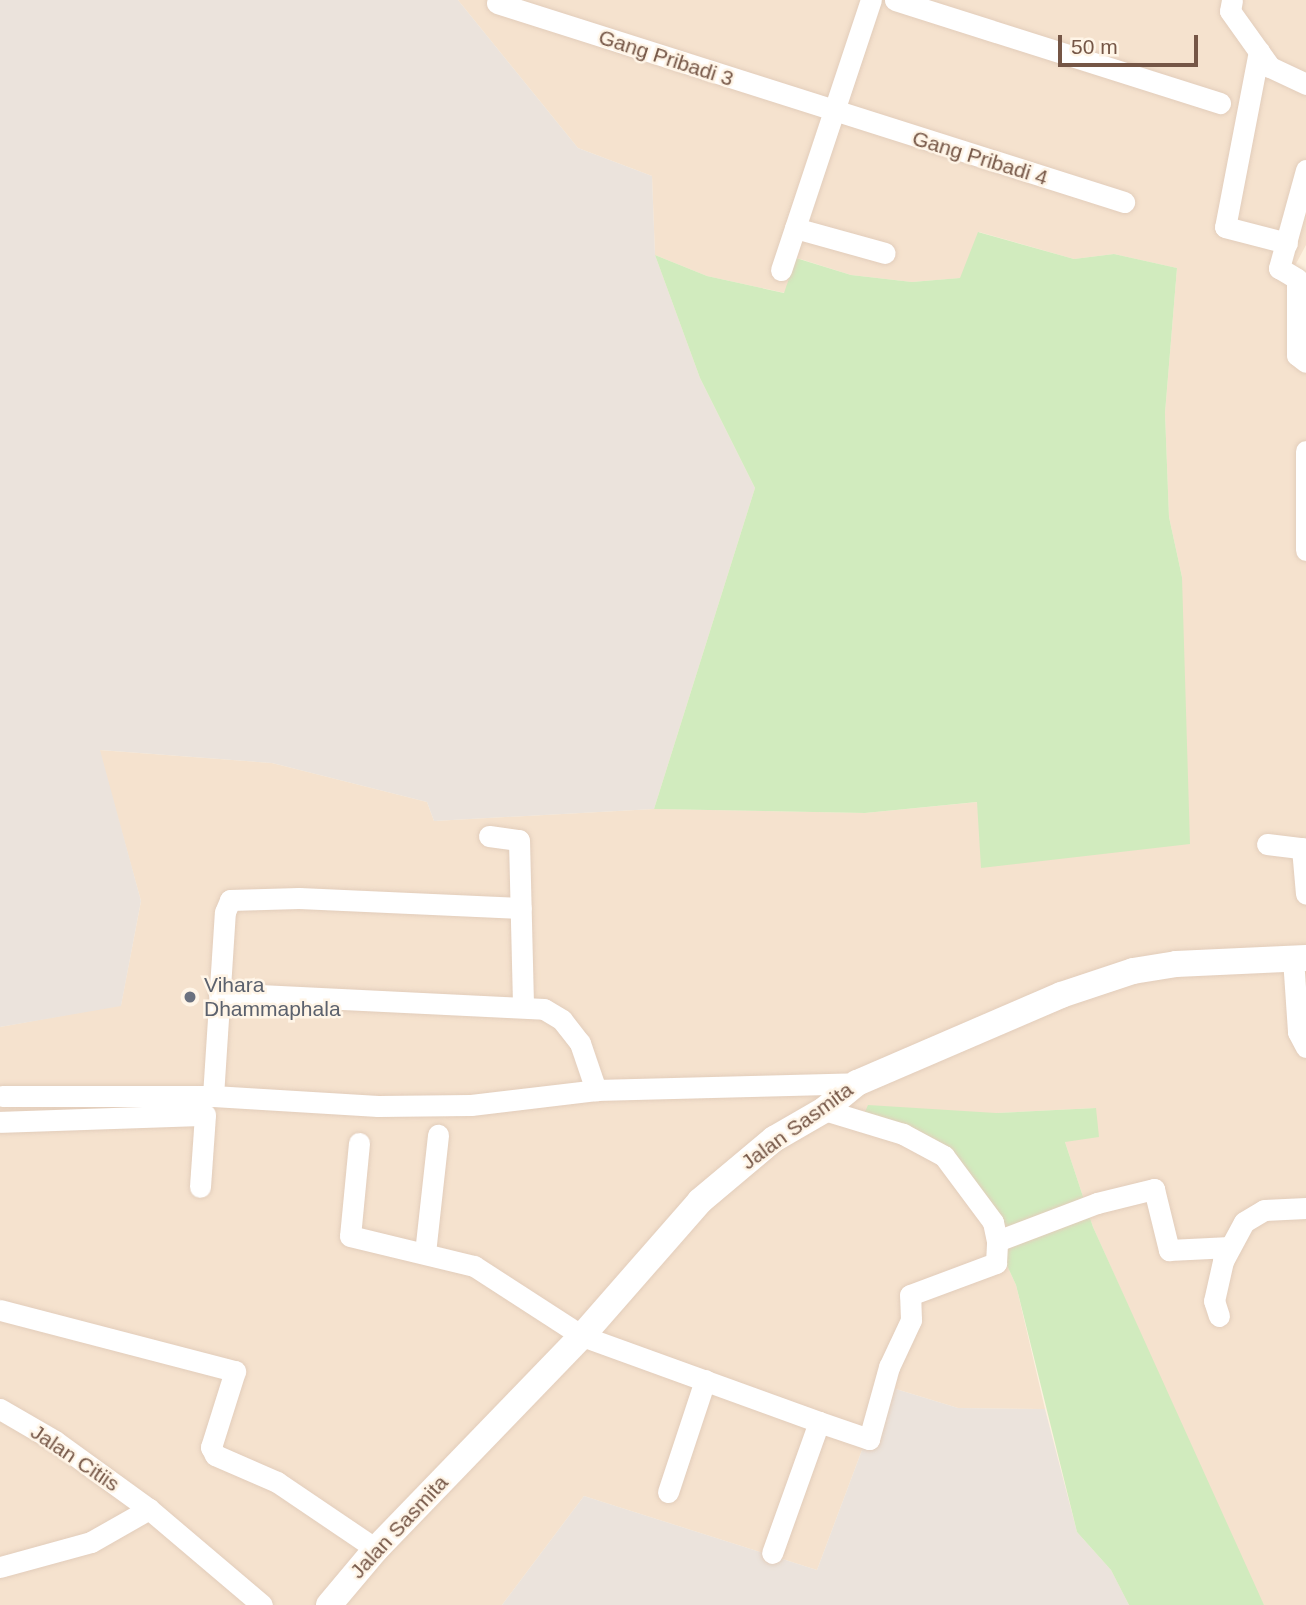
<!DOCTYPE html>
<style>
body{margin:0}
#map{position:relative;width:1306px;height:1605px;overflow:hidden;background:#fdf1df;font-family:Arial,sans-serif}
div>[style]{position:absolute}
.residential>*{inset:0;background:#f5e2ce}
.industrial>*{inset:0;background:#ebe3dc}
.green>*{inset:0;background:#d1ebbe}
.roads{filter:drop-shadow(0 0 2px #e2cdbb) drop-shadow(0 0 2px #e2cdbb)}
.minor>*{height:21px;margin:-10.5px;padding:0 10.5px;transform-origin:10.5px;border-radius:10.5px;background:#fff}
.tertiary>*{height:26px;margin:-13px;padding:0 13px;transform-origin:13px;border-radius:13px;background:#fff}
.dots>*{width:19px;height:19px;translate:-50% -50%;box-sizing:border-box;border:4px solid #fff5e7;border-radius:50%}
span{translate:-50% -50%;white-space:nowrap;text-align:center;line-height:1.15;-webkit-text-stroke:5px #fff5e7;paint-order:stroke}
.street-label{font-size:21px;color:#755646}
.worship-label{font-size:21px;color:#5b616d}
.left{translate:0 -50%;text-align:left}
.scale{position:absolute;left:1058px;top:35px;width:140px;height:32px;box-sizing:border-box;border:4px solid #755646;border-top:0;padding-left:9px;font-size:21px;line-height:24px;white-space:nowrap;color:#755646;-webkit-text-stroke:5px #fff5e7;paint-order:stroke}
</style>
<div id="map">
<div class="residential">
<div style="clip-path:polygon(458px 0,1306px 0,1306px 245px,1290px 275px,1306px 364px,1306px 1605px,1264px 1605px,1255px 1591px,1093px 1227px,1065px 1142px,1096px 1108px,996px 1113px,944px 1161px,981px 1209px,1016px 1285px,1045px 1409px,958px 1408px,886px 1386px,817px 1570px,584px 1496px,502px 1605px,0 1605px,0 1027px,121px 1005px,141px 901px,99px 750px,272px 763px,427px 802px,434px 821px,654px 809px,865px 813px,978px 802px,982px 868px,1182px 577px,1169px 517px,1165px 413px,1177px 268px,1114px 254px,1074px 259px,979px 232px,961px 278px,912px 282px,851px 275px,797px 258px,785px 293px,707px 276px,655px 255px,652px 176px,578px 148px)"></div>
</div>
<div class="industrial">
<div style="clip-path:polygon(0 0,458px 0,578px 148px,652px 176px,655px 255px,700px 378px,755px 488px,654px 809px,434px 821px,427px 802px,272px 763px,100px 750px,141px 901px,121px 1006px,0 1027px)"></div>
<div style="clip-path:polygon(886px 1386px,958px 1408px,1045px 1409px,1077px 1532px,1111px 1570px,1129px 1605px,502px 1605px,584px 1496px,817px 1570px)"></div>
</div>
<div class="green">
<div style="clip-path:polygon(978px 232px,1074px 259px,1114px 254px,1177px 268px,1165px 413px,1169px 517px,1182px 577px,1190px 844px,981px 868px,977px 802px,865px 813px,654px 809px,755px 488px,700px 378px,655px 255px,707px 276px,784px 293px,796px 258px,851px 275px,912px 282px,960px 278px)"></div>
<div style="clip-path:polygon(868px 1105px,996px 1113px,1096px 1108px,1099px 1137px,1065px 1142px,1093px 1227px,1264px 1605px,1129px 1605px,1111px 1570px,1077px 1532px,1016px 1285px,981px 1209px,944px 1161px,860px 1123px)"></div>
</div>
<div class="roads">
<div class="minor">
<div style="left:895px;top:0;width:341px;rotate:17.6deg"></div>
<div style="left:1232px;top:0;width:11px;rotate:100deg"></div>
<div style="left:1230px;top:11px;width:69px;rotate:54.5deg"></div>
<div style="left:1270px;top:67px;width:40px;rotate:25deg"></div>
<div style="left:497px;top:3px;width:658px;rotate:17.61deg"></div>
<div style="left:1259px;top:51px;width:179px;rotate:100.9deg"></div>
<div style="left:1225px;top:227px;width:64px;rotate:14.5deg"></div>
<div style="left:1306px;top:170px;width:102px;rotate:105.4deg"></div>
<div style="left:1279px;top:268px;width:21px;rotate:31deg"></div>
<div style="left:1297px;top:279px;width:76px;rotate:90deg"></div>
<div style="left:1297px;top:355px;width:11px;rotate:38deg"></div>
<div style="left:795px;top:228px;width:93px;rotate:15.5deg"></div>
<div style="left:781px;top:270px;width:285px;rotate:-71.6deg"></div>
<div style="left:1306px;top:451px;width:99px;rotate:90deg"></div>
<div style="left:489px;top:836px;width:30px;rotate:8deg"></div>
<div style="left:519px;top:840px;width:166px;rotate:88.6deg"></div>
<div style="left:1267px;top:844px;width:35px;rotate:7deg"></div>
<div style="left:1302px;top:848px;width:46px;rotate:85deg"></div>
<div style="left:1293px;top:958px;width:74px;rotate:86.1deg"></div>
<div style="left:1298px;top:1032px;width:17px;rotate:62deg"></div>
<div style="left:219px;top:993px;width:325px;rotate:2.8deg"></div>
<div style="left:544px;top:1009px;width:21px;rotate:31deg"></div>
<div style="left:562px;top:1020px;width:29px;rotate:52deg"></div>
<div style="left:580px;top:1043px;width:50px;rotate:71.2deg"></div>
<div style="left:2px;top:1096px;width:211px"></div>
<div style="left:213px;top:1096px;width:165px;rotate:3.5deg"></div>
<div style="left:378px;top:1106px;width:93px;rotate:-0.6deg"></div>
<div style="left:471px;top:1105px;width:126px;rotate:-6.8deg"></div>
<div style="left:596px;top:1090px;width:261px;rotate:-1.5deg"></div>
<div style="left:213px;top:1096px;width:184px;rotate:-86.3deg"></div>
<div style="left:225px;top:912px;width:13px;rotate:-67deg"></div>
<div style="left:230px;top:900px;width:69px;rotate:-1.7deg"></div>
<div style="left:299px;top:898px;width:222px;rotate:2.6deg"></div>
<div style="left:0;top:1122px;width:205px;rotate:-2deg"></div>
<div style="left:205px;top:1115px;width:72px;rotate:94deg"></div>
<div style="left:359px;top:1143px;width:93px;rotate:95.5deg"></div>
<div style="left:350px;top:1236px;width:128px;rotate:13.6deg"></div>
<div style="left:474px;top:1266px;width:129px;rotate:32.9deg"></div>
<div style="left:582px;top:1336px;width:252px;rotate:19.9deg"></div>
<div style="left:819px;top:1422px;width:139px;rotate:109.7deg"></div>
<div style="left:997px;top:1241px;width:107px;rotate:-20.8deg"></div>
<div style="left:1097px;top:1203px;width:59px;rotate:-13.8deg"></div>
<div style="left:1154px;top:1189px;width:63px;rotate:76.2deg"></div>
<div style="left:1169px;top:1250px;width:61px;rotate:-2.8deg"></div>
<div style="left:425px;top:1253px;width:119px;rotate:-83.7deg"></div>
<div style="left:0;top:1310px;width:243px;rotate:14.6deg"></div>
<div style="left:235px;top:1371px;width:80px;rotate:107.5deg"></div>
<div style="left:211px;top:1447px;width:9px;rotate:63deg"></div>
<div style="left:215px;top:1455px;width:68px;rotate:23.5deg"></div>
<div style="left:277px;top:1482px;width:120px;rotate:34.1deg"></div>
<div style="left:1219px;top:1316px;width:16px;rotate:-108deg"></div>
<div style="left:1214px;top:1301px;width:41px;rotate:-77.3deg"></div>
<div style="left:1223px;top:1261px;width:44px;rotate:-61.7deg"></div>
<div style="left:1244px;top:1222px;width:23px;rotate:-31deg"></div>
<div style="left:1264px;top:1210px;width:42px;rotate:-2.7deg"></div>
<div style="left:0;top:1409px;width:64px;rotate:30.2deg"></div>
<div style="left:55px;top:1441px;width:116px;rotate:35.9deg"></div>
<div style="left:149px;top:1509px;width:148px;rotate:40.3deg"></div>
<div style="left:819px;top:1422px;width:53px;rotate:18.8deg"></div>
<div style="left:869px;top:1439px;width:75px;rotate:-74.5deg"></div>
<div style="left:889px;top:1367px;width:52px;rotate:-64.9deg"></div>
<div style="left:911px;top:1320px;width:25px;rotate:-92deg"></div>
<div style="left:910px;top:1295px;width:92px;rotate:-20.4deg"></div>
<div style="left:996px;top:1263px;width:22px;rotate:-87deg"></div>
<div style="left:997px;top:1241px;width:19px;rotate:-102deg"></div>
<div style="left:993px;top:1222px;width:82px;rotate:-126.6deg"></div>
<div style="left:944px;top:1156px;width:47px;rotate:-151.8deg"></div>
<div style="left:903px;top:1134px;width:83px;rotate:-163.1deg"></div>
<div style="left:668px;top:1492px;width:118px;rotate:-71.7deg"></div>
<div style="left:0;top:1567px;width:94px;rotate:-15.4deg"></div>
<div style="left:91px;top:1542px;width:67px;rotate:-29.6deg"></div>
</div>
<div class="tertiary">
<div style="left:329px;top:1605px;width:73px;rotate:-50deg"></div>
<div style="left:376px;top:1549px;width:296px;rotate:-46deg"></div>
<div style="left:582px;top:1336px;width:179px;rotate:-48.8deg"></div>
<div style="left:700px;top:1201px;width:97px;rotate:-40deg"></div>
<div style="left:774px;top:1139px;width:58px;rotate:-30.1deg"></div>
<div style="left:824px;top:1110px;width:43px;rotate:-39.3deg"></div>
<div style="left:857px;top:1083px;width:222px;rotate:-23.3deg"></div>
<div style="left:1061px;top:995px;width:76px;rotate:-18.4deg"></div>
<div style="left:1133px;top:971px;width:44px;rotate:-9.2deg"></div>
<div style="left:1176px;top:964px;width:130px;rotate:-2.6deg"></div>
</div>
</div>
<div class="dots">
<div style="left:190px;top:997px;background:#6b7280"></div>
</div>
<div class="street-label">
<span style="left:666px;top:58px;rotate:18deg">Gang Pribadi 3</span>
<span style="left:980px;top:158px;rotate:17deg">Gang Pribadi 4</span>
<span style="left:797px;top:1126px;rotate:-36deg">Jalan Sasmita</span>
<span style="left:75px;top:1458px;rotate:34deg">Jalan Citiis</span>
<span style="left:399px;top:1527px;rotate:-47deg">Jalan Sasmita</span>
</div>
<div class="worship-label">
<span class="left" style="left:204px;top:997px">Vihara<br>Dhammaphala</span>
</div>
<div class="scale">50 m</div>
</div>
